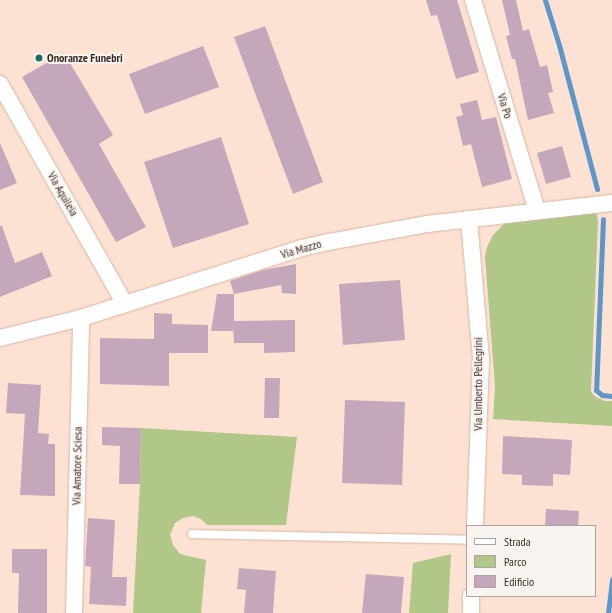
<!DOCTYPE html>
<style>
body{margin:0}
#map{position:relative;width:612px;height:613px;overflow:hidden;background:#fde2d3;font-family:"PT Sans Narrow",sans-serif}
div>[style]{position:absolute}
.green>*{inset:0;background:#b0c787}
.stream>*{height:5px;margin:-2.5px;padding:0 2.5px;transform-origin:2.5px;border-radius:2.5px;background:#5f96c8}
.building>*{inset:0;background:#c5a7bb}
.roads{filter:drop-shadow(0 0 1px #d7b7a5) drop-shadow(0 0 1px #d7b7a5)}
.service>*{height:8px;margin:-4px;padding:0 4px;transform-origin:4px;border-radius:4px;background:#fff}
.minor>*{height:16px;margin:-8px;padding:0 8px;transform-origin:8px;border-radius:8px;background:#fff}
.dots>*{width:11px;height:11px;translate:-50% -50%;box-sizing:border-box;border:2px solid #faf4f0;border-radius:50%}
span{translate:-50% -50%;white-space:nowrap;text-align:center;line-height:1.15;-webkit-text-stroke:4px #faf4f0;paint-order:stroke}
.poi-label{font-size:12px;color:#382b24;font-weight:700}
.left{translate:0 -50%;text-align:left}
.street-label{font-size:12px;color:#382b24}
.legend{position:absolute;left:466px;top:525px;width:130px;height:72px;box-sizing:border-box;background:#faf4f0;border:1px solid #aca49e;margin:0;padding:5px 7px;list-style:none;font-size:12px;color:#382b24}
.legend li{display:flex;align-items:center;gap:8px;height:20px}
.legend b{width:20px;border:1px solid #aca49e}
</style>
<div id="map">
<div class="green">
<div style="clip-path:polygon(596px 209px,598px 221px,591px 392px,596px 397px,605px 401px,612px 401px,612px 426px,493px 419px,495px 387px,485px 257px,487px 247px,493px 235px,507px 221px)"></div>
<div style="clip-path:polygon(141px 428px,297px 437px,286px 525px,207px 525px,201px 519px,193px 516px,183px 518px,175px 523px,170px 535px,173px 545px,180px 554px,206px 560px,201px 613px,133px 613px,140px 484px)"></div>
<div style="clip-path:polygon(451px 554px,448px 613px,409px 613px,413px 563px)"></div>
</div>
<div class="stream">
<div style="left:545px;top:0;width:47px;rotate:72.7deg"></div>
<div style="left:559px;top:45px;width:149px;rotate:75.2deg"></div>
<div style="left:603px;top:219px;width:171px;rotate:92.3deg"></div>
<div style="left:596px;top:390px;width:8px;rotate:40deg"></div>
<div style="left:602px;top:395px;width:10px;rotate:6deg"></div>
<div style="left:608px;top:613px;width:34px;rotate:-83deg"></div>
</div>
<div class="building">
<div style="clip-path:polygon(426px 0,457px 0,479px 72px,456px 79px,437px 15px,431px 16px)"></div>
<div style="clip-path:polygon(502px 0,516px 0,523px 31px,529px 29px,540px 67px,547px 65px,553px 92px,548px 93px,554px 113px,528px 120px,515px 59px,512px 59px,506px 36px,510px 35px)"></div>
<div style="clip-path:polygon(265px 26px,323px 182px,293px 194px,234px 37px)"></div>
<div style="clip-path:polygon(203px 46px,219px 87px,145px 114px,129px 74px)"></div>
<div style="clip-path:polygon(64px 53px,113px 135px,99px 144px,146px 227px,116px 242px,22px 77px)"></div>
<div style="clip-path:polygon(477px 100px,482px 120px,496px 117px,512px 179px,482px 187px,471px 144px,463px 146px,456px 117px,463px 115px,460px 104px)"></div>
<div style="clip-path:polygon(221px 137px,249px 224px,173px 248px,144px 162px)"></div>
<div style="clip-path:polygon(0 143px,17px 183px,0 190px)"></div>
<div style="clip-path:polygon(562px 146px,571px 177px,546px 184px,537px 153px)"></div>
<div style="clip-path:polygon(0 226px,2px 226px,15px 263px,42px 252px,52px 276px,0 297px)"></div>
<div style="clip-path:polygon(296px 264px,296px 294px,282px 293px,281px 285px,234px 294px,230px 281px,263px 270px)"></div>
<div style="clip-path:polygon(400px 280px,405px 340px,343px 345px,339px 284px)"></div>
<div style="clip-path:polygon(217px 294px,234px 294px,234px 321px,295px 320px,295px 352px,264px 353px,264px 343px,234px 343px,233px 322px,233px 331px,211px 331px)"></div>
<div style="clip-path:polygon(154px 313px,172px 314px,172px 324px,208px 325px,208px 353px,169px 353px,169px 386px,100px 384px,100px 338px,154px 339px)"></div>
<div style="clip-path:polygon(265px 378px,280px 378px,279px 418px,264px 418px)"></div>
<div style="clip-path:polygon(8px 383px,41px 385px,38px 433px,49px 434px,48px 444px,55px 444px,55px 496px,20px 495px,25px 414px,6px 413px)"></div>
<div style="clip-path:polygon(345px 400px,405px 402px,402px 485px,342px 483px)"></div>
<div style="clip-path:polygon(102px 427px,141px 428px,140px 484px,119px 484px,120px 446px,102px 445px)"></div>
<div style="clip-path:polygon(503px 436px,572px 440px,570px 475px,553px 474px,553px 486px,522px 485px,522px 475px,502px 474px)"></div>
<div style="clip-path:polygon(546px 509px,579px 511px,578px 526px,545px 526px)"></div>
<div style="clip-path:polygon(88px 518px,115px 520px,112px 577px,127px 577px,126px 606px,89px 604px,91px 567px,85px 566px)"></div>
<div style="clip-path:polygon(12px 549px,47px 549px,47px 613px,18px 613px,19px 573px,12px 573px)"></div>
<div style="clip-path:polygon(239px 568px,276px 571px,273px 613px,244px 613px,246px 590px,237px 589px)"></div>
<div style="clip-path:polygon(366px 574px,404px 577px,401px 613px,362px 613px)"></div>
</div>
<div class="roads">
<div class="service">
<div style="left:192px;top:534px;width:275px;rotate:1.2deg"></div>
</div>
<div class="minor">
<div style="left:473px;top:0;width:220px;rotate:73.1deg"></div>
<div style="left:0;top:84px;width:253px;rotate:60.4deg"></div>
<div style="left:469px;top:219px;width:142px;rotate:85.1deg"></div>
<div style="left:481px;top:360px;width:166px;rotate:92.1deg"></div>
<div style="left:0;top:338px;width:83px;rotate:-13.9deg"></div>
<div style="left:81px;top:318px;width:232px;rotate:-17.6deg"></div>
<div style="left:302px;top:248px;width:28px;rotate:-13deg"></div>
<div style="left:329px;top:242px;width:100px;rotate:-10.4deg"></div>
<div style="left:427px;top:224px;width:186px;rotate:-6.5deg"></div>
<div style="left:74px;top:613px;width:295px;rotate:-88.6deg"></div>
<div style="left:471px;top:613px;width:17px;rotate:-90deg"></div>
</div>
</div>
<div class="dots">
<div style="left:39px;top:58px;background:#1f6b69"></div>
</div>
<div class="poi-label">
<span class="left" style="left:47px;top:58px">Onoranze Funebri</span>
</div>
<div class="street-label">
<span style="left:505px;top:106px;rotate:73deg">Via Po</span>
<span style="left:63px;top:194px;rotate:60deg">Via Aquileia</span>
<span style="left:301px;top:249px;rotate:-16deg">Via Mazzo</span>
<span style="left:478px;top:384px;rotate:-90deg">Via Umberto Pellegrini</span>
<span style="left:77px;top:466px;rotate:-89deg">Via Amatore Sciesa</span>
</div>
<ul class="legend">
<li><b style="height:5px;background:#fff"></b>Strada</li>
<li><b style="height:11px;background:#b0c787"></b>Parco</li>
<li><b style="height:11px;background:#c5a7bb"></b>Edificio</li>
</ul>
</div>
